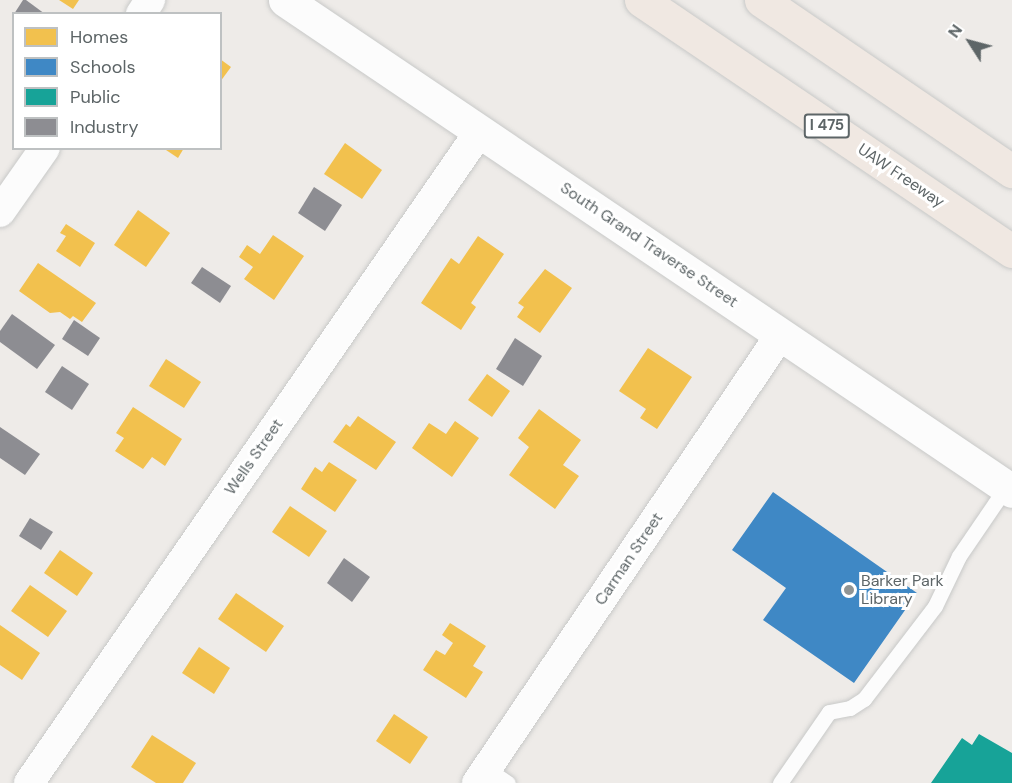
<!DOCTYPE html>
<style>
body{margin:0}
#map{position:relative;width:1012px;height:783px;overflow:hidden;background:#eeebe8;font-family:"DM Sans",sans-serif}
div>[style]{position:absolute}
.homes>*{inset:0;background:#f2c14e}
.schools>*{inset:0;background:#3f88c5}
.public>*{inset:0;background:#17a398}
.industry>*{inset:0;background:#8d8d92}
.roads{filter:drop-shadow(0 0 2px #c8c9c8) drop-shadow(0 0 2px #c8c9c8)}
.lane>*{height:15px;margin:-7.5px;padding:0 7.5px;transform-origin:7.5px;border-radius:7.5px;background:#fcfcfc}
.street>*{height:30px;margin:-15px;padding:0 15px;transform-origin:15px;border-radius:15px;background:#fcfcfc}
.secondary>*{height:33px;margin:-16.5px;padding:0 16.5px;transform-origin:16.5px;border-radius:16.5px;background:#fcfcfc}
.highway>*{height:33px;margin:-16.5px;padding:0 16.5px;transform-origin:16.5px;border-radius:16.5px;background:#f0e8e2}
.dots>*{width:16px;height:16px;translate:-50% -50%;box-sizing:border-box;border:3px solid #fff;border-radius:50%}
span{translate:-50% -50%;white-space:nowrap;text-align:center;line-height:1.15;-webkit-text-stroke:6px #fff;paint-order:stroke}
.shield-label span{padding:2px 4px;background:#fff;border:2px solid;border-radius:4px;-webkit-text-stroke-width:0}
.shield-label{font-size:15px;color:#5d6567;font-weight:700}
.street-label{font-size:16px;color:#5d6567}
.poi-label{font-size:16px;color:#5d6567}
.left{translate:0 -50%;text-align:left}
.legend{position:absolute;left:12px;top:12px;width:210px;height:138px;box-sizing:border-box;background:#fff;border:2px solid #bec1c2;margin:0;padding:8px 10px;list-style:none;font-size:18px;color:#5d6567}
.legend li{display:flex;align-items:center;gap:12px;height:30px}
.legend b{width:30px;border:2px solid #bec1c2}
.north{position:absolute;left:940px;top:12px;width:60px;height:60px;-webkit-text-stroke:4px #fff;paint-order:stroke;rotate:306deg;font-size:16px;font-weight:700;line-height:24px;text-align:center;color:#5d6567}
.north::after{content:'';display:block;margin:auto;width:21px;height:27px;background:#5d6567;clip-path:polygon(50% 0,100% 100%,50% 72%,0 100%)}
</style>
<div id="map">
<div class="homes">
<div style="clip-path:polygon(59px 0,79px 0,73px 9px)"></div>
<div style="clip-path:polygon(220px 59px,231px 67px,220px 82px)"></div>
<div style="clip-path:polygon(345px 143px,382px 170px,362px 199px,324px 174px)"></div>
<div style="clip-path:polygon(163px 148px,184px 148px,178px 158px)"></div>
<div style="clip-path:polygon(138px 210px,170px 233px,146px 267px,114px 245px)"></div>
<div style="clip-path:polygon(66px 224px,95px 243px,80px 267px,56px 251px,66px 236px,60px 233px)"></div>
<div style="clip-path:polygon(273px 235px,304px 256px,274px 300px,244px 279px,253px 267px,239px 257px,247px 245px,260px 254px)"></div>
<div style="clip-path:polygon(478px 236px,504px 254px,471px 303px,476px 307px,461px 330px,421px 303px,451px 258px,459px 264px)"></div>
<div style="clip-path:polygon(38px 263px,96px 303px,82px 322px,73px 316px,70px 319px,60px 312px,50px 313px,19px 291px)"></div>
<div style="clip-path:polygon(545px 269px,572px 288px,540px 333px,517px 317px,524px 307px,518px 303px)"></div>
<div style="clip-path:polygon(648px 348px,692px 377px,657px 429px,640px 418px,646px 409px,619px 391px)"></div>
<div style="clip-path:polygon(166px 359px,201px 382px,184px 408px,149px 386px)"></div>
<div style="clip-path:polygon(487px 374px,510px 391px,492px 417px,468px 400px)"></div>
<div style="clip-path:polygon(133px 407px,182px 439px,165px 466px,152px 457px,143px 469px,115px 451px,124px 438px,116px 433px)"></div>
<div style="clip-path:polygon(539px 409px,581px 440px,563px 465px,579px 476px,555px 509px,509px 475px,529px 447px,518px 438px)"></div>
<div style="clip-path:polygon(358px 416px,396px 442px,376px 470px,333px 442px,346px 424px,350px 427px)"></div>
<div style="clip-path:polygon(455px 421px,479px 438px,452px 477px,412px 448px,429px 423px,446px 434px)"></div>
<div style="clip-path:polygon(329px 462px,357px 480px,335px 512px,301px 489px,315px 467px,322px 472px)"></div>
<div style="clip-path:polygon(290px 506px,327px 531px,309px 557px,272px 532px)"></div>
<div style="clip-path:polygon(60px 550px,93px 573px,77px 596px,44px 573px)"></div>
<div style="clip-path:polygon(30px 585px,67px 611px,48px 637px,11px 611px)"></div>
<div style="clip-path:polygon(236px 593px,284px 626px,266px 652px,218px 619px)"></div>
<div style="clip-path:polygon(450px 623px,486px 646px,473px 666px,483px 672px,466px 698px,423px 670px,436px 650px,445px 655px,453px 643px,442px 635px)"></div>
<div style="clip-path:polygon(0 625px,40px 653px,22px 680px,0 665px)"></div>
<div style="clip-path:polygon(199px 647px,230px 668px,214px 694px,182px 673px)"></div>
<div style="clip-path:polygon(394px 714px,428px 737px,410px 764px,376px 741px)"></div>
<div style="clip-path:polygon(152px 735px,196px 763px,183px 783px,156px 783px,131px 767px)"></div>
</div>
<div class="schools">
<div style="clip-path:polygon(773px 492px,917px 593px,854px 683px,763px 620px,786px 588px,732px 550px)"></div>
</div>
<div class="public">
<div style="clip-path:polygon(979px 734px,1012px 753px,1012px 783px,931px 783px,962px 738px,972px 745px)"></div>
</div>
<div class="industry">
<div style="clip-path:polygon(23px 0,26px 0,45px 14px,14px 14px)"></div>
<div style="clip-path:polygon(314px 187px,342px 205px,325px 231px,298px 213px)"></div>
<div style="clip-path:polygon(202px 267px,231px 286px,220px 303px,191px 283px)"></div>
<div style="clip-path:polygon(12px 314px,55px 345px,37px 369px,0 342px,0 331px)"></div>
<div style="clip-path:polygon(74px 320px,100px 338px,88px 356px,62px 339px)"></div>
<div style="clip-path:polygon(515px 338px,542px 356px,523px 386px,496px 369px)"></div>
<div style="clip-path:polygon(62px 366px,89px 384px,72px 410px,45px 392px)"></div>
<div style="clip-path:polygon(0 427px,40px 454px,25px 475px,0 458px)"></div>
<div style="clip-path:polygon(30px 518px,53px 532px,41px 550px,19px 536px)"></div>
<div style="clip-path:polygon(344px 558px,370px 577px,352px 602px,327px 583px)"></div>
</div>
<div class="roads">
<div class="lane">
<div style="left:487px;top:769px;width:25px;rotate:34deg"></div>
<div style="left:780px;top:783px;width:86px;rotate:-55.4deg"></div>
<div style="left:829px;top:712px;width:21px;rotate:-11deg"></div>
<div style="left:850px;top:708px;width:17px;rotate:-33deg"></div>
<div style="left:864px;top:699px;width:117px;rotate:-52.6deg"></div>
<div style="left:935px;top:606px;width:55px;rotate:-64.4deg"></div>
<div style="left:959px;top:556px;width:83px;rotate:-55.7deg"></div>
</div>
<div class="street">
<div style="left:141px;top:14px;width:17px;rotate:-57deg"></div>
<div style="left:0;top:212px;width:78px;rotate:-54.9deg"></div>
<div style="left:29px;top:783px;width:793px;rotate:-55.33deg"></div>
<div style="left:477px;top:783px;width:542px;rotate:-55.9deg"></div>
</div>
<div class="secondary">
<div style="left:285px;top:0;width:877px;rotate:34.03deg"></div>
</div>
<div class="highway">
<div style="left:641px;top:0;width:448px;rotate:34.1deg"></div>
<div style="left:761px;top:0;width:304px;rotate:34.3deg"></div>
</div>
</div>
<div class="dots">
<div style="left:849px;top:590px;background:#909494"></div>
</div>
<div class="shield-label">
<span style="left:827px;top:126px">I 475</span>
</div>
<div class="street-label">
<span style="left:901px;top:176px;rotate:34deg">UAW Freeway</span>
<span style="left:649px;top:245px;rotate:34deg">South Grand Traverse Street</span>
<span style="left:254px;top:457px;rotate:-55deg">Wells Street</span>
<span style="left:629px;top:559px;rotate:-56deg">Carman Street</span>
</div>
<div class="poi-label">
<span class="left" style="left:861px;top:590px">Barker Park<br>Library</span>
</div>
<ul class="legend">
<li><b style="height:16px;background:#f2c14e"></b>Homes</li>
<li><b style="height:16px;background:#3f88c5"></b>Schools</li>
<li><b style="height:16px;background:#17a398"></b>Public</li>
<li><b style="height:16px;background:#8d8d92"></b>Industry</li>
</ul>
<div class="north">N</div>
</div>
